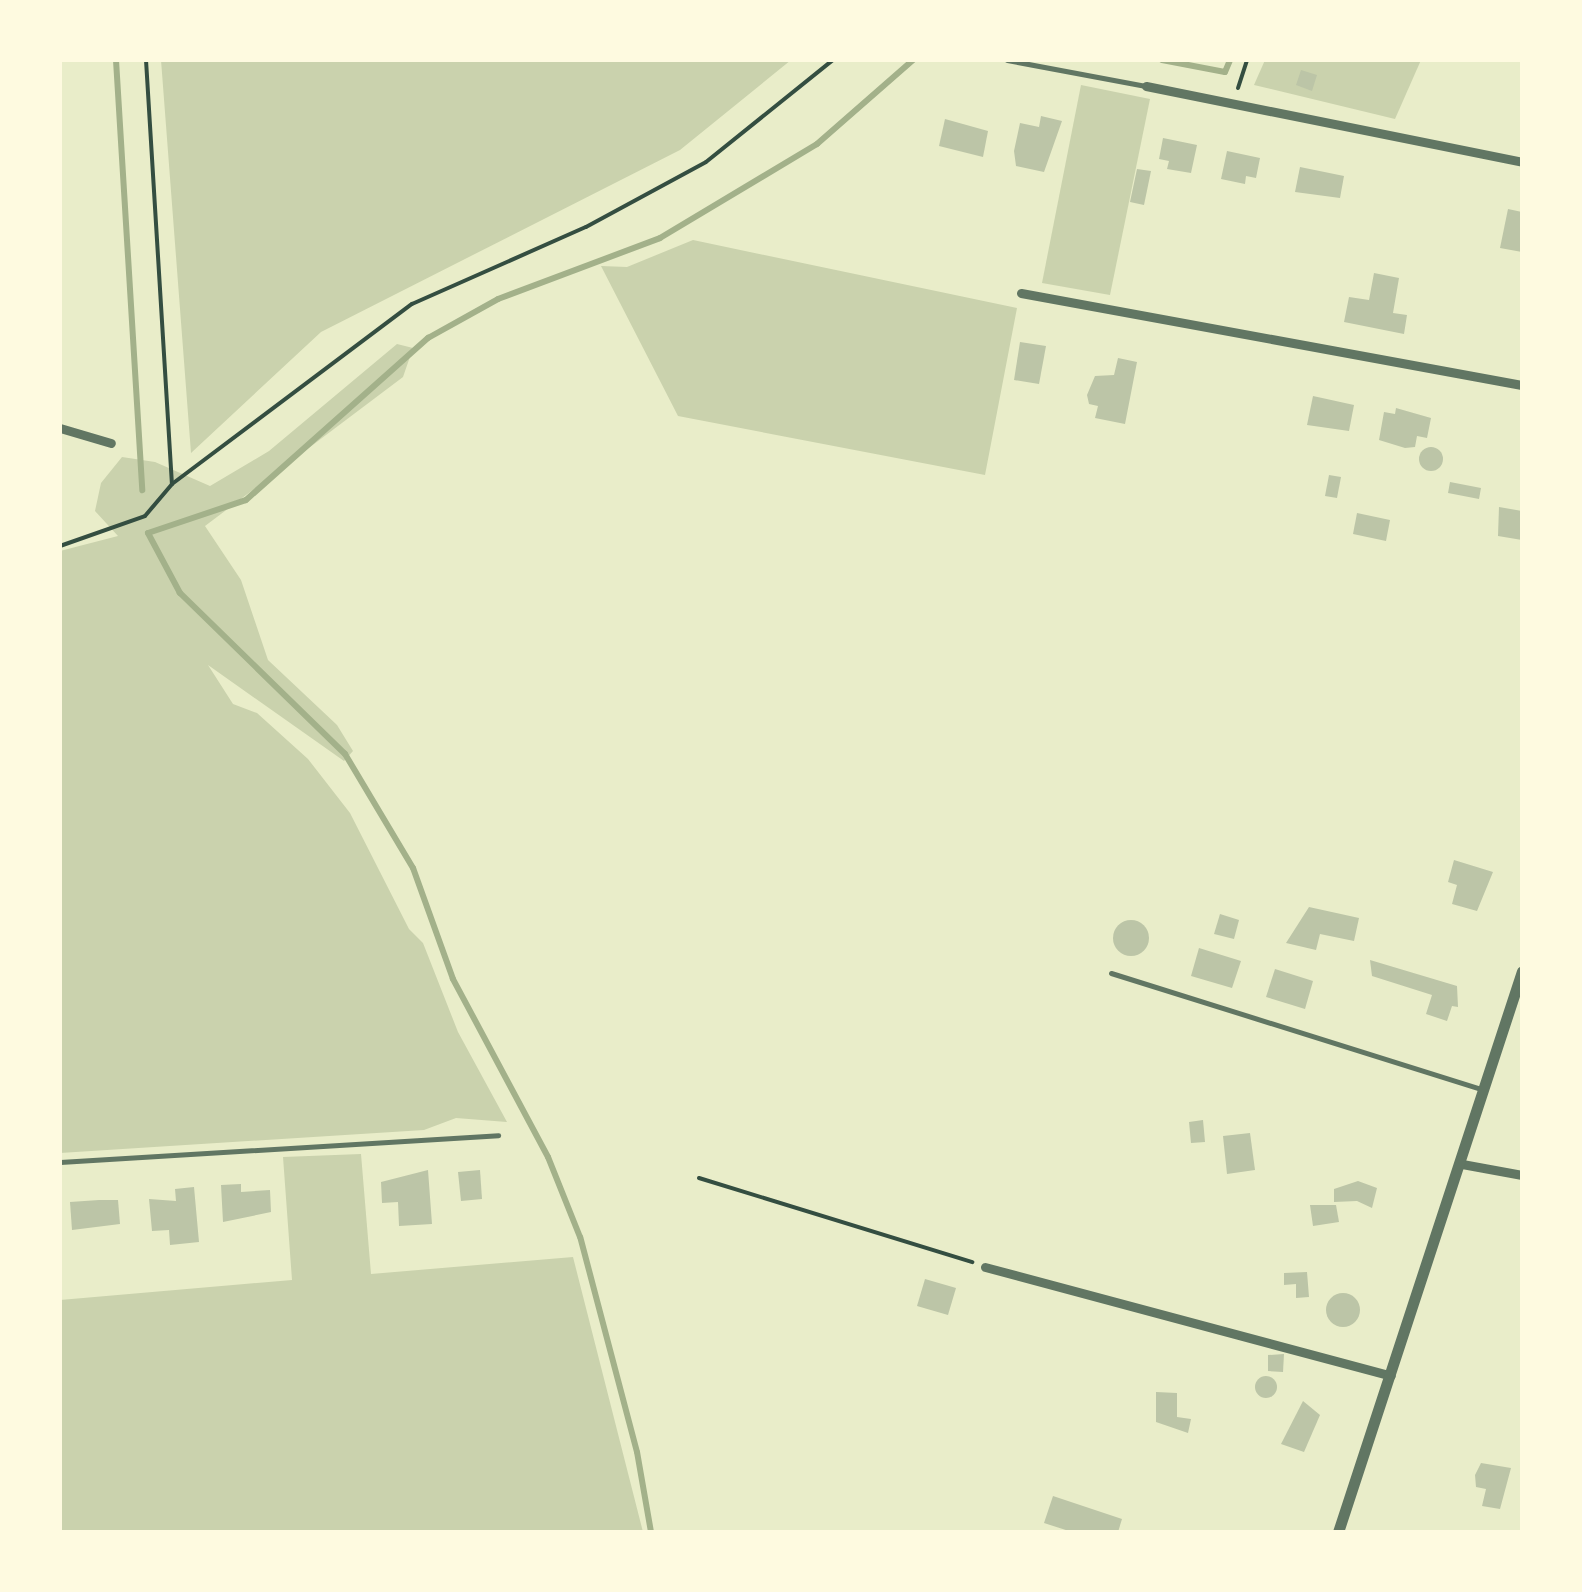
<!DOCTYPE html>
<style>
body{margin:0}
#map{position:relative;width:1582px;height:1592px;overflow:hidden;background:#e9edc9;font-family:"DejaVu Sans",sans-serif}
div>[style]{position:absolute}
.green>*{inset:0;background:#cad2ad}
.stream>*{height:6px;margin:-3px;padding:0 3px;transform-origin:3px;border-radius:3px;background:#a3b18a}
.building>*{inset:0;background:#bcc5a7}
.round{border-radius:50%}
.path>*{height:4px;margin:-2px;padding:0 2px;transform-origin:2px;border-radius:2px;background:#344e41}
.service>*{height:5px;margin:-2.5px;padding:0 2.5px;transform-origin:2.5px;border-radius:2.5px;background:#617663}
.minor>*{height:9px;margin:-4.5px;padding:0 4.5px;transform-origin:4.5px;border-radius:4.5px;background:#617663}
.tertiary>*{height:11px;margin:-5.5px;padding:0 5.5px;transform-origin:5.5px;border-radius:5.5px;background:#617663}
span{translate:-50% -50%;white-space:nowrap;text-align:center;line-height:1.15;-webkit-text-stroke:8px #fefae0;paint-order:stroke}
.frame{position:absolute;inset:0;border:62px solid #fefae0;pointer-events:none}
</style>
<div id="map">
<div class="green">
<div style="clip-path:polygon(161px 60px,791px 60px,680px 150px,321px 332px,191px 453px)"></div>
<div style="clip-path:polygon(1265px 60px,1421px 60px,1395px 119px,1254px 85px)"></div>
<div style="clip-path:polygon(1081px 85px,1150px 99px,1110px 295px,1042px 283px)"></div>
<div style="clip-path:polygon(693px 240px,1017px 308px,985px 475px,678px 416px,601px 266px,627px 267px)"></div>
<div style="clip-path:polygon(397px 344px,413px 348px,403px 377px,205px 526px,241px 580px,268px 660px,337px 725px,353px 751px,344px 761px,208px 665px,233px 704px,257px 713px,308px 759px,350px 813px,409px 929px,423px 943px,458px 1032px,507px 1122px,456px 1118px,424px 1130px,60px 1153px,60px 551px,118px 536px,95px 511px,101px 483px,122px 457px,155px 462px,210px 486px,269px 451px)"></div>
<div style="clip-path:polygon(361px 1154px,371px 1274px,573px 1257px,643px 1532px,60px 1532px,60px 1300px,292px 1280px,283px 1157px)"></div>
</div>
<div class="stream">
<div style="left:116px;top:60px;width:431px;rotate:86.5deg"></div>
<div style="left:1162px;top:60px;width:64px;rotate:10.8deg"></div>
<div style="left:1225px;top:72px;width:13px;rotate:-67deg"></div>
<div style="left:651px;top:1532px;width:81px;rotate:-99.9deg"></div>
<div style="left:637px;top:1452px;width:222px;rotate:-104.8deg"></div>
<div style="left:580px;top:1237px;width:86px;rotate:-111.8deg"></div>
<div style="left:548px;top:1157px;width:202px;rotate:-118.1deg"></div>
<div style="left:453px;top:979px;width:118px;rotate:-109.8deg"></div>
<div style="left:413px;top:868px;width:133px;rotate:-120.8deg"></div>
<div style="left:345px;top:754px;width:231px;rotate:-135.7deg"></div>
<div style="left:180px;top:593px;width:68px;rotate:-118.1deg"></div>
<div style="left:148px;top:533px;width:103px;rotate:-18.6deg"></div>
<div style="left:246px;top:500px;width:244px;rotate:-41.7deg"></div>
<div style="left:428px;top:338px;width:80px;rotate:-29.1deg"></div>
<div style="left:498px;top:299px;width:173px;rotate:-20.6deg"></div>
<div style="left:660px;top:238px;width:183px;rotate:-30.9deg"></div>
<div style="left:817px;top:144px;width:128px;rotate:-41.2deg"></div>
</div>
<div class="building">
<div style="clip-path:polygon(1301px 70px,1317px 75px,1312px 91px,1296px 85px)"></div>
<div style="clip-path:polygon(1041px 116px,1062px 121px,1044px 172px,1016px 166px,1014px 151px,1020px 123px,1039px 127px)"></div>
<div style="clip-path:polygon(945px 119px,988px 131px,983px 157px,939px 146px)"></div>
<div style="clip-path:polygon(1163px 138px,1197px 145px,1191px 173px,1167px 169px,1169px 161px,1159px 159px)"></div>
<div style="clip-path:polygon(1227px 151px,1260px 158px,1256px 178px,1246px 176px,1245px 184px,1221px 179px)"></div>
<div style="clip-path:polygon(1300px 167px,1344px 176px,1340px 198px,1295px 192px)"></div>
<div style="clip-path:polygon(1137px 169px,1151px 171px,1144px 205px,1130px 202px)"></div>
<div style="clip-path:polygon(1508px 209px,1522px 212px,1522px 252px,1500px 248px)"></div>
<div style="clip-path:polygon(1374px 273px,1399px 278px,1393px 313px,1407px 315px,1404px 334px,1344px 322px,1349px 297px,1369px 300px)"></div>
<div style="clip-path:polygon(1020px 342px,1046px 346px,1039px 384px,1014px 380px)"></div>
<div style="clip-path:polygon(1118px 358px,1137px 362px,1125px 424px,1095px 418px,1098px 406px,1089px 404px,1087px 395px,1095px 376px,1114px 375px)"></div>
<div style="clip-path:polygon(1313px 396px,1354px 405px,1349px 431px,1307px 425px)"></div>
<div style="clip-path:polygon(1396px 408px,1431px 418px,1427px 438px,1417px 436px,1415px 447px,1405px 448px,1379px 440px,1384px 412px,1395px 414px)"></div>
<div class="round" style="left:1419px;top:447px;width:24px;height:24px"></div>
<div style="clip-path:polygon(1329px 475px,1341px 477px,1337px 498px,1325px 496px)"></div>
<div style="clip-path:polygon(1450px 482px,1481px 488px,1479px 499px,1448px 493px)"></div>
<div style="clip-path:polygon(1499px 507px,1522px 511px,1522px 540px,1498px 536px)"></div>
<div style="clip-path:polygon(1357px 513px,1390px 520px,1386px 541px,1353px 534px)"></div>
<div style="clip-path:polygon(1454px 860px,1493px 872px,1477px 911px,1452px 904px,1457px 885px,1448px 882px)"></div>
<div style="clip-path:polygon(1309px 907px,1359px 918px,1354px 941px,1320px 934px,1316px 950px,1286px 943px)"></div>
<div style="clip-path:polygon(1220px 914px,1239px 920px,1234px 939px,1214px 934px)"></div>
<div class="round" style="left:1113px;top:920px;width:36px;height:36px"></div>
<div style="clip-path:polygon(1199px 948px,1241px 961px,1232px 988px,1191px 976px)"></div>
<div style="clip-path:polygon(1370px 960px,1457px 986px,1458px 1007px,1452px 1006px,1447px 1021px,1426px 1014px,1432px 995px,1372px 976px)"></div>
<div style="clip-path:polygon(1275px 969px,1313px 981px,1305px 1009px,1266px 997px)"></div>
<div style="clip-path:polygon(1203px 1120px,1205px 1142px,1191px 1143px,1189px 1122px)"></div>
<div style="clip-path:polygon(1250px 1133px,1255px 1170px,1227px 1174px,1223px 1136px)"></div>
<div style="clip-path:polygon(428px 1170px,432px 1224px,399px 1226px,398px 1202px,382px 1203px,381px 1182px)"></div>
<div style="clip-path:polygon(480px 1170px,482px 1199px,461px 1201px,458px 1172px)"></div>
<div style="clip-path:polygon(1358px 1181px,1377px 1188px,1372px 1208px,1357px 1201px,1334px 1202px,1334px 1189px)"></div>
<div style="clip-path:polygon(241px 1184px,241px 1192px,270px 1190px,271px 1212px,223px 1222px,221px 1185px)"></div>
<div style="clip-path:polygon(194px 1187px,199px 1242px,170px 1245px,169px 1230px,152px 1231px,149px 1199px,176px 1201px,175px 1189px)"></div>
<div style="clip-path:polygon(99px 1200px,118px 1200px,120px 1224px,72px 1230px,70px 1202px)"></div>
<div style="clip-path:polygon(1310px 1205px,1336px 1205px,1339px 1222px,1313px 1226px)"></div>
<div style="clip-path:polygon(1307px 1272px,1309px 1297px,1296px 1298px,1296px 1284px,1284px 1285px,1284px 1273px)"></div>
<div style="clip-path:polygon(925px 1279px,956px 1288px,948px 1315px,917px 1306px)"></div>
<div class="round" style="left:1326px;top:1293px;width:34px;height:34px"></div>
<div style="clip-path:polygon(1284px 1354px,1283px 1372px,1268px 1371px,1268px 1355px)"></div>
<div class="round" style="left:1255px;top:1376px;width:22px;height:22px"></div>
<div style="clip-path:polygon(1156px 1392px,1177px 1393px,1177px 1417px,1191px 1419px,1188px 1433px,1156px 1422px)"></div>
<div style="clip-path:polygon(1303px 1401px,1320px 1415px,1304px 1452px,1281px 1444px)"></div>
<div style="clip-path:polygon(1481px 1463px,1511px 1468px,1500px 1509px,1482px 1506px,1486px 1489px,1476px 1487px,1475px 1475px)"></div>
<div style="clip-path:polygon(1053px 1496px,1122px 1519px,1118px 1532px,1072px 1532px,1044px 1523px)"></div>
</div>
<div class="path">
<div style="left:146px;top:60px;width:425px;rotate:86.5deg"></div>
<div style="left:1238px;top:88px;width:29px;rotate:-72deg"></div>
<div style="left:60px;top:546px;width:90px;rotate:-19.4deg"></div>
<div style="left:145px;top:516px;width:42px;rotate:-49.8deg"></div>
<div style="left:172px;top:484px;width:300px;rotate:-36.9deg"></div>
<div style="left:412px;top:304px;width:190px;rotate:-23.9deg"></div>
<div style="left:586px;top:227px;width:136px;rotate:-28.4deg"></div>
<div style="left:706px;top:162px;width:163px;rotate:-38.8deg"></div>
<div style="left:699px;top:1178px;width:286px;rotate:17.1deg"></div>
</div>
<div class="service">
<div style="left:1007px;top:60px;width:141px;rotate:10.6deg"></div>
<div style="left:1111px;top:973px;width:389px;rotate:17.4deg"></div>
<div style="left:60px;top:1162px;width:439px;rotate:-3.5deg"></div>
</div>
<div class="minor">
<div style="left:1146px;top:86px;width:384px;rotate:11.4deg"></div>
<div style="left:1021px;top:293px;width:509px;rotate:10.41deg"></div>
<div style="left:60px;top:428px;width:53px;rotate:16.4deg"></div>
<div style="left:1462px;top:1164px;width:61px;rotate:10.4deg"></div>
<div style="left:985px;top:1267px;width:420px;rotate:15deg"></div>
</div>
<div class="tertiary">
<div style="left:1338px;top:1532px;width:590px;rotate:-71.84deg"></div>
</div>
<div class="frame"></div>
</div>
